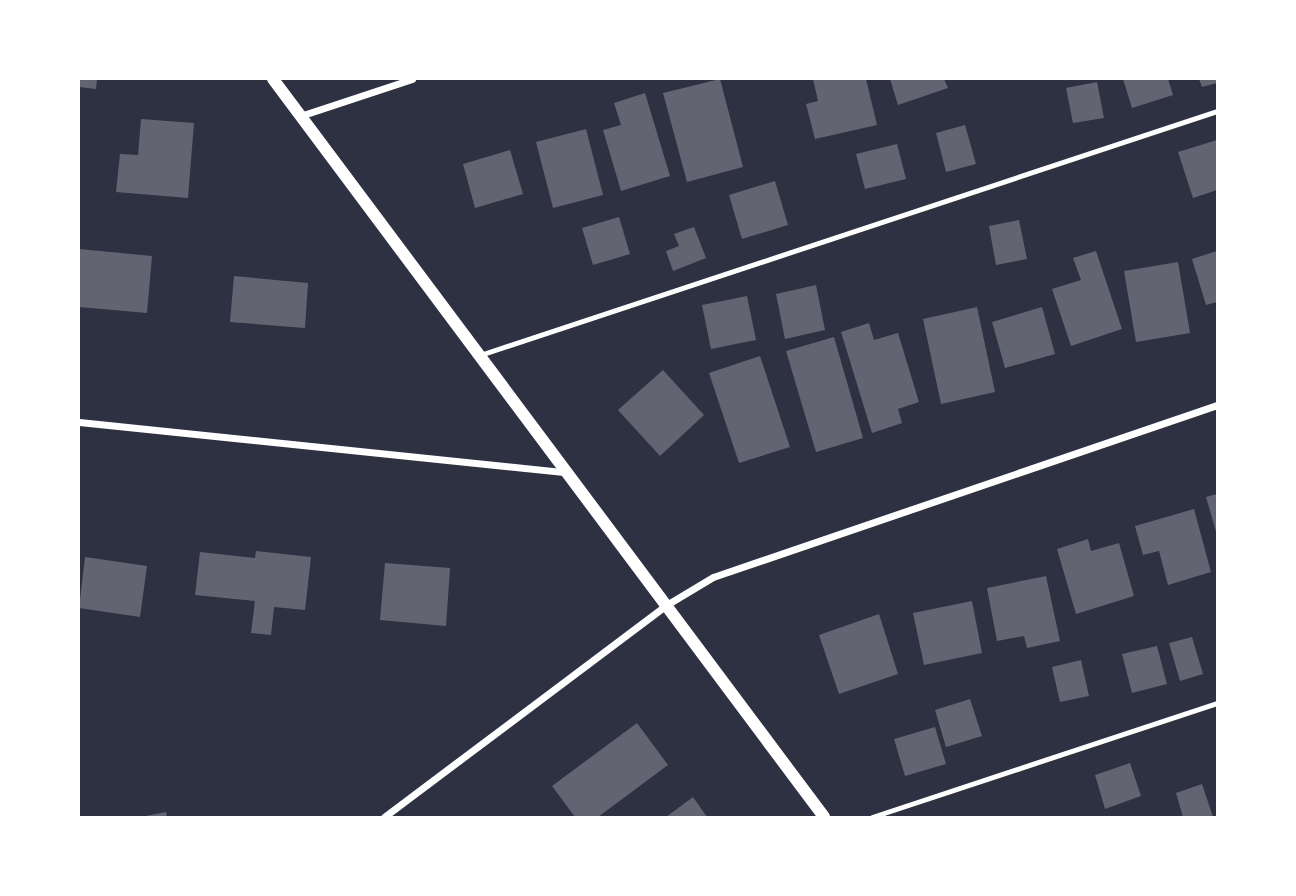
<!DOCTYPE html>
<style>
body{margin:0}
#map{position:relative;width:1296px;height:896px;overflow:hidden;background:#2d3142;font-family:Rubik,sans-serif}
div>[style]{position:absolute}
.building>*{inset:0;background:#626471}
.service>*{height:5px;margin:-2.5px;padding:0 2.5px;transform-origin:2.5px;border-radius:2.5px;background:#fff}
.minor>*{height:7px;margin:-3.5px;padding:0 3.5px;transform-origin:3.5px;border-radius:3.5px;background:#fff}
.tertiary>*{height:12px;margin:-6px;padding:0 6px;transform-origin:6px;border-radius:6px;background:#fff}
span{translate:-50% -50%;white-space:nowrap;text-align:center;line-height:1.15;-webkit-text-stroke:5px #fff;paint-order:stroke}
.frame{position:absolute;inset:0;border:80px solid #fff;pointer-events:none}
</style>
<div id="map">
<div class="building">
<div style="clip-path:polygon(79px 79px,97px 79px,96px 89px,79px 87px)"></div>
<div style="clip-path:polygon(720px 79px,743px 167px,687px 182px,663px 93px)"></div>
<div style="clip-path:polygon(813px 79px,866px 79px,877px 125px,815px 139px,806px 104px,818px 101px)"></div>
<div style="clip-path:polygon(890px 79px,944px 79px,948px 88px,898px 105px)"></div>
<div style="clip-path:polygon(1123px 79px,1168px 79px,1173px 95px,1132px 108px)"></div>
<div style="clip-path:polygon(1199px 79px,1217px 79px,1217px 83px,1202px 87px)"></div>
<div style="clip-path:polygon(1097px 82px,1104px 118px,1073px 123px,1066px 88px)"></div>
<div style="clip-path:polygon(645px 93px,670px 176px,621px 191px,603px 130px,621px 125px,614px 103px)"></div>
<div style="clip-path:polygon(141px 119px,194px 123px,188px 198px,116px 192px,120px 154px,138px 155px)"></div>
<div style="clip-path:polygon(965px 125px,976px 164px,946px 172px,936px 133px)"></div>
<div style="clip-path:polygon(586px 129px,603px 195px,553px 208px,536px 142px)"></div>
<div style="clip-path:polygon(1217px 140px,1217px 190px,1193px 198px,1178px 152px)"></div>
<div style="clip-path:polygon(897px 144px,906px 179px,865px 189px,856px 154px)"></div>
<div style="clip-path:polygon(510px 150px,523px 194px,475px 208px,463px 164px)"></div>
<div style="clip-path:polygon(775px 181px,788px 225px,742px 239px,729px 195px)"></div>
<div style="clip-path:polygon(619px 217px,630px 254px,593px 265px,582px 228px)"></div>
<div style="clip-path:polygon(1019px 220px,1027px 259px,996px 265px,989px 226px)"></div>
<div style="clip-path:polygon(694px 227px,706px 258px,673px 271px,666px 251px,679px 246px,674px 234px)"></div>
<div style="clip-path:polygon(79px 249px,152px 256px,147px 313px,79px 307px)"></div>
<div style="clip-path:polygon(1096px 251px,1122px 329px,1071px 346px,1052px 289px,1081px 280px,1073px 258px)"></div>
<div style="clip-path:polygon(1217px 251px,1217px 302px,1206px 305px,1192px 259px)"></div>
<div style="clip-path:polygon(1178px 262px,1190px 333px,1136px 342px,1124px 271px)"></div>
<div style="clip-path:polygon(234px 276px,308px 283px,305px 328px,230px 322px)"></div>
<div style="clip-path:polygon(816px 285px,825px 330px,785px 339px,776px 294px)"></div>
<div style="clip-path:polygon(747px 296px,756px 340px,711px 349px,702px 305px)"></div>
<div style="clip-path:polygon(977px 307px,995px 392px,941px 404px,923px 319px)"></div>
<div style="clip-path:polygon(1042px 307px,1055px 354px,1005px 368px,992px 322px)"></div>
<div style="clip-path:polygon(869px 323px,874px 340px,898px 333px,919px 402px,898px 409px,902px 423px,872px 433px,841px 332px)"></div>
<div style="clip-path:polygon(834px 337px,863px 438px,816px 452px,786px 351px)"></div>
<div style="clip-path:polygon(760px 356px,790px 447px,739px 463px,709px 373px)"></div>
<div style="clip-path:polygon(663px 370px,704px 415px,660px 456px,618px 410px)"></div>
<div style="clip-path:polygon(1217px 494px,1217px 535px,1206px 497px)"></div>
<div style="clip-path:polygon(1194px 509px,1211px 572px,1168px 585px,1159px 551px,1143px 555px,1135px 526px)"></div>
<div style="clip-path:polygon(1088px 539px,1091px 551px,1119px 543px,1134px 596px,1076px 614px,1057px 549px)"></div>
<div style="clip-path:polygon(256px 551px,311px 557px,305px 610px,274px 607px,271px 635px,251px 633px,255px 601px,195px 595px,200px 552px,255px 558px)"></div>
<div style="clip-path:polygon(85px 557px,147px 566px,140px 617px,79px 608px)"></div>
<div style="clip-path:polygon(385px 563px,450px 568px,446px 626px,380px 620px)"></div>
<div style="clip-path:polygon(1046px 576px,1060px 641px,1027px 648px,1024px 636px,997px 641px,987px 588px)"></div>
<div style="clip-path:polygon(972px 601px,982px 653px,924px 665px,913px 613px)"></div>
<div style="clip-path:polygon(879px 614px,898px 674px,839px 694px,819px 635px)"></div>
<div style="clip-path:polygon(1192px 637px,1203px 674px,1180px 681px,1169px 643px)"></div>
<div style="clip-path:polygon(1157px 646px,1167px 684px,1132px 693px,1122px 654px)"></div>
<div style="clip-path:polygon(1081px 660px,1089px 696px,1060px 702px,1052px 667px)"></div>
<div style="clip-path:polygon(970px 699px,982px 736px,946px 747px,935px 710px)"></div>
<div style="clip-path:polygon(637px 723px,668px 765px,598px 817px,575px 817px,552px 786px)"></div>
<div style="clip-path:polygon(935px 727px,946px 764px,905px 776px,894px 739px)"></div>
<div style="clip-path:polygon(1130px 763px,1141px 796px,1105px 809px,1095px 775px)"></div>
<div style="clip-path:polygon(1202px 784px,1213px 817px,1183px 817px,1176px 793px)"></div>
<div style="clip-path:polygon(693px 797px,707px 817px,666px 817px)"></div>
<div style="clip-path:polygon(166px 812px,167px 817px,146px 817px,146px 816px)"></div>
</div>
<div class="service">
<div style="left:480px;top:355px;width:776px;rotate:-18.32deg"></div>
<div style="left:872px;top:817px;width:363px;rotate:-18.3deg"></div>
</div>
<div class="minor">
<div style="left:300px;top:116px;width:118px;rotate:-18.3deg"></div>
<div style="left:79px;top:422px;width:490px;rotate:5.9deg"></div>
<div style="left:384px;top:817px;width:355px;rotate:-36.9deg"></div>
<div style="left:668px;top:604px;width:52px;rotate:-31deg"></div>
<div style="left:713px;top:577px;width:533px;rotate:-18.84deg"></div>
</div>
<div class="tertiary">
<div style="left:273px;top:79px;width:921px;rotate:53.25deg"></div>
</div>
<div class="frame"></div>
</div>
